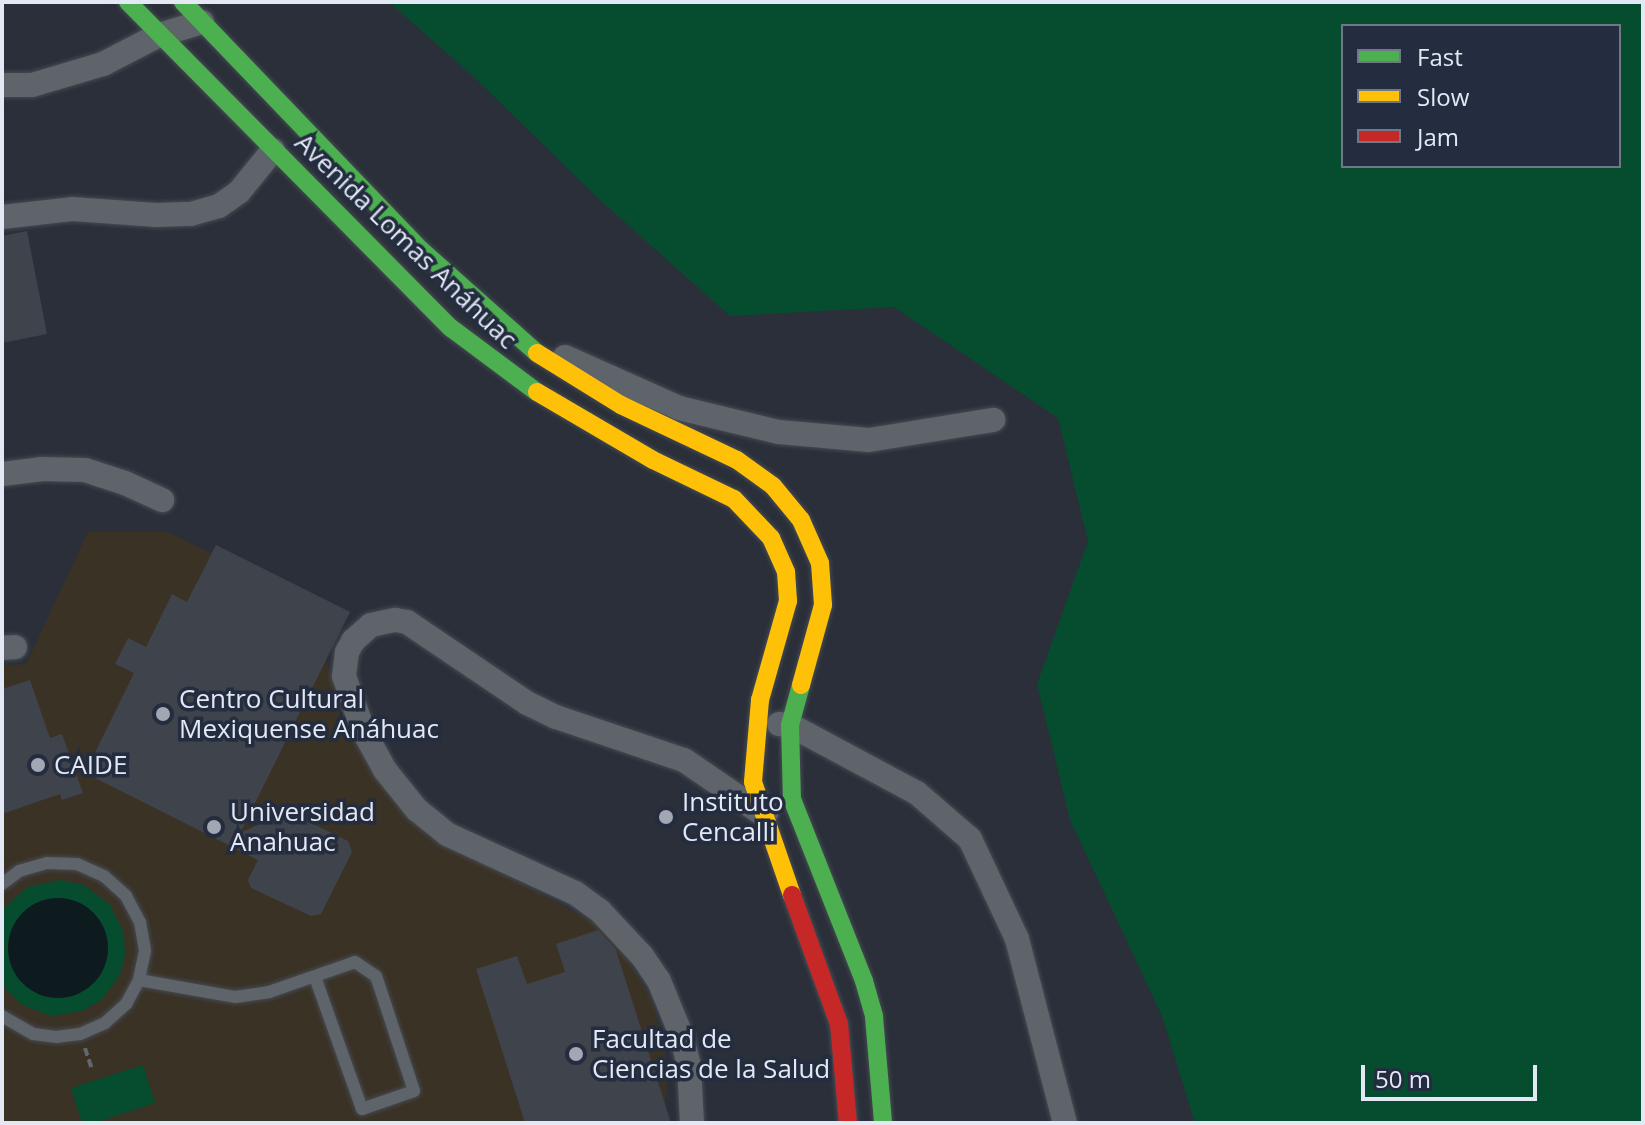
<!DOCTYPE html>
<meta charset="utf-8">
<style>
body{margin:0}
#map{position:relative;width:1645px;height:1125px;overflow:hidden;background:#2a2f39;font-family:"Open Sans",sans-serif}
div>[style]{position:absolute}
.education>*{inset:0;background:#3a3225}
.green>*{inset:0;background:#064c2f}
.water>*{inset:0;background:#0d1b1f}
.round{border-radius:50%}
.building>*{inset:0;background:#3f434b}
.path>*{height:4px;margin-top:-2px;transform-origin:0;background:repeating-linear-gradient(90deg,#63666e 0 8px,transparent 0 12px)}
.roads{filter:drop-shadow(0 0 2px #454a52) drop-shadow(0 0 2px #454a52)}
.lane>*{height:12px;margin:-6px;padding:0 6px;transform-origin:6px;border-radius:6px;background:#5f636a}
.street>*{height:24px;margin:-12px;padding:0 12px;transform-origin:12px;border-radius:12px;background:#5f636a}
.fast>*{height:18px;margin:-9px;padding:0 9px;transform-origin:9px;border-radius:9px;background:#4caf50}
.slow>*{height:18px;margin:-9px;padding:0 9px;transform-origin:9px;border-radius:9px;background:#ffc107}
.jam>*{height:18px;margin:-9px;padding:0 9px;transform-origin:9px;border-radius:9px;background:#c62828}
.dots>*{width:22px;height:22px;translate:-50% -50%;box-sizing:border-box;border:4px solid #242c3f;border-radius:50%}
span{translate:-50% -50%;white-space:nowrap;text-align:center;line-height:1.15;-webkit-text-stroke:7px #242c3f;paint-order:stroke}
.street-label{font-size:26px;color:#e2e8f4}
.poi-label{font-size:26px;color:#e2e8f4}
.left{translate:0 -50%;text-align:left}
.frame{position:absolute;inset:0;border:4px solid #e2e8f4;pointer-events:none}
.legend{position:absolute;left:1341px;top:24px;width:280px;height:144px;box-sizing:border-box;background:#242c3f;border:2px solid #707787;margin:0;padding:10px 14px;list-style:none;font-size:24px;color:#e2e8f4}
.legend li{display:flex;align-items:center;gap:16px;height:40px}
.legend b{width:40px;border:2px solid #707787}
.scale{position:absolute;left:1361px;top:1065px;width:176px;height:36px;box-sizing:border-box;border:4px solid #e2e8f4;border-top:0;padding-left:10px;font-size:24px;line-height:28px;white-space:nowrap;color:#e2e8f4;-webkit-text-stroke:6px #242c3f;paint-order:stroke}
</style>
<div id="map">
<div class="education">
<div style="clip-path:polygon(88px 532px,168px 532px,211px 553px,216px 545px,350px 612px,326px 660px,353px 733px,441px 839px,595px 923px,627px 958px,651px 998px,665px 1046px,668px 1074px,663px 1123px,2px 1123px,2px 665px,26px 664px)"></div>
</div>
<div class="green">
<div style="clip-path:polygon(evenodd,389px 2px,1643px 2px,1643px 1123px,1195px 1123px,1162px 1016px,1070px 820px,1037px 684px,1088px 541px,1058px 418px,894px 307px,730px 316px,601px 201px,474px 77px,389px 2px,1343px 26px,1619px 26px,1619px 166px,1343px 166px,1343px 26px)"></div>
<div style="clip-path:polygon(61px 880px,84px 885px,110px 905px,124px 933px,125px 955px,120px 975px,101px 1000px,82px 1011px,51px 1016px,21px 1004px,2px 985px,2px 910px,27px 887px)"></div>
<div style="clip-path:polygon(143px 1065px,155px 1103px,94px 1123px,82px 1123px,71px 1088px)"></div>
</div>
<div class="water">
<div class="round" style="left:8px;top:898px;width:100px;height:100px"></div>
</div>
<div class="building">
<div style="clip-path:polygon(27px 231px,47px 334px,2px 343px,2px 236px)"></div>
<div style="clip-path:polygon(216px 545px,350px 612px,240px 833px,287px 811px,348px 841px,352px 852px,321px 914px,311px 916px,251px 888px,248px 880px,258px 860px,85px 773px,134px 673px,115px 664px,128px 638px,146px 647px,172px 594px,187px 602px)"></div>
<div style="clip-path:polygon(30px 680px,50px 738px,62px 734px,83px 793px,62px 800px,60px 794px,2px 814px,2px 689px)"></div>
<div style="clip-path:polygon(598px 930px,616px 950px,671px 1123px,525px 1123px,476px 969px,517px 956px,527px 984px,565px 972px,556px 944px)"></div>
</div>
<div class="path">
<div style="left:85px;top:1048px;width:22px;rotate:72deg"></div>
</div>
<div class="roads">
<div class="lane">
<div style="left:2px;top:884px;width:21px;rotate:-37deg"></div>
<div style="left:19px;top:871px;width:29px;rotate:-16deg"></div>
<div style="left:47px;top:863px;width:30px;rotate:2deg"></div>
<div style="left:77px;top:864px;width:30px;rotate:24deg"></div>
<div style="left:104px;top:876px;width:30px;rotate:42deg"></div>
<div style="left:126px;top:896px;width:30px;rotate:62deg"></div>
<div style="left:140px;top:922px;width:29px;rotate:80deg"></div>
<div style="left:145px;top:951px;width:30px;rotate:102deg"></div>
<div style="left:139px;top:980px;width:27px;rotate:118deg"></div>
<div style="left:126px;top:1004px;width:28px;rotate:138deg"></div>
<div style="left:105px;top:1023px;width:27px;rotate:156deg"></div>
<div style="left:80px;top:1034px;width:23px;rotate:173deg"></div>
<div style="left:57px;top:1037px;width:24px;rotate:-173deg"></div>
<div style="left:33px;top:1034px;width:36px;rotate:-150deg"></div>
<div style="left:139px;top:980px;width:97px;rotate:10deg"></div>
<div style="left:235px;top:997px;width:34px;rotate:-8deg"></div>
<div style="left:269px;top:992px;width:91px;rotate:-19.2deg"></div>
<div style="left:355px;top:962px;width:25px;rotate:34deg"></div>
<div style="left:376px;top:976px;width:121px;rotate:71.7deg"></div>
<div style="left:414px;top:1091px;width:55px;rotate:160.9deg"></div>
<div style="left:362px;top:1109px;width:140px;rotate:-109.6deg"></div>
</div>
<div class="street">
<div style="left:2px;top:85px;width:30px"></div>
<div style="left:32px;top:85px;width:74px;rotate:-16.5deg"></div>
<div style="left:103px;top:64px;width:63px;rotate:-27.4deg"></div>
<div style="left:159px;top:35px;width:45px;rotate:-16.8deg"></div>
<div style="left:2px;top:217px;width:70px;rotate:-6.5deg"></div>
<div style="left:72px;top:209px;width:85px;rotate:4deg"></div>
<div style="left:157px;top:215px;width:34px;rotate:-2deg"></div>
<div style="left:191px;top:214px;width:29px;rotate:-16deg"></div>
<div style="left:219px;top:206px;width:24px;rotate:-35deg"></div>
<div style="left:239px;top:192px;width:54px;rotate:-51deg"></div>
<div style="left:565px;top:357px;width:125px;rotate:24.1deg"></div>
<div style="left:679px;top:408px;width:103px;rotate:13.5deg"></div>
<div style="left:779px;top:432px;width:90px;rotate:5.1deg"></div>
<div style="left:869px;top:440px;width:126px;rotate:-9.2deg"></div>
<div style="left:2px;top:474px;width:39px;rotate:-7deg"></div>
<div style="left:41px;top:469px;width:44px;rotate:1.3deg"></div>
<div style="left:85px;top:470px;width:42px;rotate:18deg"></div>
<div style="left:125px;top:483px;width:41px;rotate:24.7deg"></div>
<div style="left:2px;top:648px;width:13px;rotate:-4deg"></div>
<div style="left:779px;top:724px;width:11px;rotate:5deg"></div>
<div style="left:790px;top:725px;width:144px;rotate:28.2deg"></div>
<div style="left:917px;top:793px;width:70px;rotate:41deg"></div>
<div style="left:970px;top:839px;width:110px;rotate:64.8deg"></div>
<div style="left:1017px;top:939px;width:190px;rotate:75.4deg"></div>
<div style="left:692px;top:1123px;width:57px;rotate:-93deg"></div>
<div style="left:689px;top:1066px;width:30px;rotate:-104deg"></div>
<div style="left:682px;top:1037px;width:61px;rotate:-112.3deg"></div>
<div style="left:659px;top:981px;width:30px;rotate:-124deg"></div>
<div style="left:642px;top:956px;width:62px;rotate:-133deg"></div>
<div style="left:600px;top:911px;width:31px;rotate:-144deg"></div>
<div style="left:575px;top:893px;width:141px;rotate:-155.3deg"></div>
<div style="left:447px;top:834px;width:38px;rotate:-141deg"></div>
<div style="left:417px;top:810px;width:51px;rotate:-128.7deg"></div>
<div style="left:385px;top:770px;width:46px;rotate:-118.8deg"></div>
<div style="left:363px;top:730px;width:57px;rotate:-109.4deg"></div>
<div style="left:344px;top:676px;width:24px;rotate:-83deg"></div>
<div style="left:347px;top:652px;width:13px;rotate:-61deg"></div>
<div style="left:353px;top:641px;width:24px;rotate:-42deg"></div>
<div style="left:371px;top:625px;width:25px;rotate:-12deg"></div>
<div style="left:395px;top:620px;width:12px;rotate:9deg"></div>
<div style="left:407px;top:622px;width:145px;rotate:34deg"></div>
<div style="left:527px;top:703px;width:32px;rotate:26deg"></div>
<div style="left:556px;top:717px;width:135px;rotate:18.6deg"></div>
<div style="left:684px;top:760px;width:96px;rotate:34.4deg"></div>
<div style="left:763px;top:814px;width:4px;rotate:-27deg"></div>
</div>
<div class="fast">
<div style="left:128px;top:2px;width:459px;rotate:45.3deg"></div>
<div style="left:451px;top:328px;width:107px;rotate:36.7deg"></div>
<div style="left:183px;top:2px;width:344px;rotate:46.2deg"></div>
<div style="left:421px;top:250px;width:155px;rotate:41.6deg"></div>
<div style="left:801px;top:685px;width:41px;rotate:105.4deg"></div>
<div style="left:790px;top:725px;width:74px;rotate:88.5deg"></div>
<div style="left:792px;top:799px;width:196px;rotate:68.4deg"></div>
<div style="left:864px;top:981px;width:37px;rotate:74deg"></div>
<div style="left:874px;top:1017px;width:106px;rotate:85.1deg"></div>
</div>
<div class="slow">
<div style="left:537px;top:353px;width:99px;rotate:31.8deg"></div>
<div style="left:621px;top:405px;width:128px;rotate:25.4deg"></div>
<div style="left:737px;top:460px;width:44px;rotate:35.8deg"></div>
<div style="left:773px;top:486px;width:44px;rotate:50.5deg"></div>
<div style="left:801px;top:520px;width:47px;rotate:66.2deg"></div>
<div style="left:820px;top:563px;width:42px;rotate:85.9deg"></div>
<div style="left:823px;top:605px;width:83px;rotate:105.4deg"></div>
<div style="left:537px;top:392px;width:134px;rotate:30.4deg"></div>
<div style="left:653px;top:460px;width:90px;rotate:25.7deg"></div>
<div style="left:734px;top:499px;width:54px;rotate:46.5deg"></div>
<div style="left:771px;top:538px;width:37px;rotate:66deg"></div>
<div style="left:786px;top:572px;width:29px;rotate:86deg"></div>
<div style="left:788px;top:601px;width:103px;rotate:105.8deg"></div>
<div style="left:760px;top:700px;width:82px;rotate:94.9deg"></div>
<div style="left:753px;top:782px;width:120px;rotate:71deg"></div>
</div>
<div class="jam">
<div style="left:792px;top:895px;width:137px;rotate:70deg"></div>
<div style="left:839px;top:1024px;width:99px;rotate:84.8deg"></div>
</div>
</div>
<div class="dots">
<div style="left:163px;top:714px;background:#a2a7b3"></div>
<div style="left:38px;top:765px;background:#a2a7b3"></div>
<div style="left:666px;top:817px;background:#a2a7b3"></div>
<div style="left:214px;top:827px;background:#a2a7b3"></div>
<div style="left:576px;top:1054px;background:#a2a7b3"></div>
</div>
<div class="street-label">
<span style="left:406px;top:241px;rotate:44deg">Avenida Lomas Anáhuac</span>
</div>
<div class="poi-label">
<span class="left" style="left:179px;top:714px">Centro Cultural<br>Mexiquense Anáhuac</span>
<span class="left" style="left:54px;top:765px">CAIDE</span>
<span class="left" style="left:682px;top:817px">Instituto<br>Cencalli</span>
<span class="left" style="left:230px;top:827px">Universidad<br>Anahuac</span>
<span class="left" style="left:592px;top:1054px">Facultad de<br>Ciencias de la Salud</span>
</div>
<div class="frame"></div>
<ul class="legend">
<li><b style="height:10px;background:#4caf50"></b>Fast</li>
<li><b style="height:10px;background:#ffc107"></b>Slow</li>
<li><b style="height:10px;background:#c62828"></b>Jam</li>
</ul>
<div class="scale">50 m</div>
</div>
